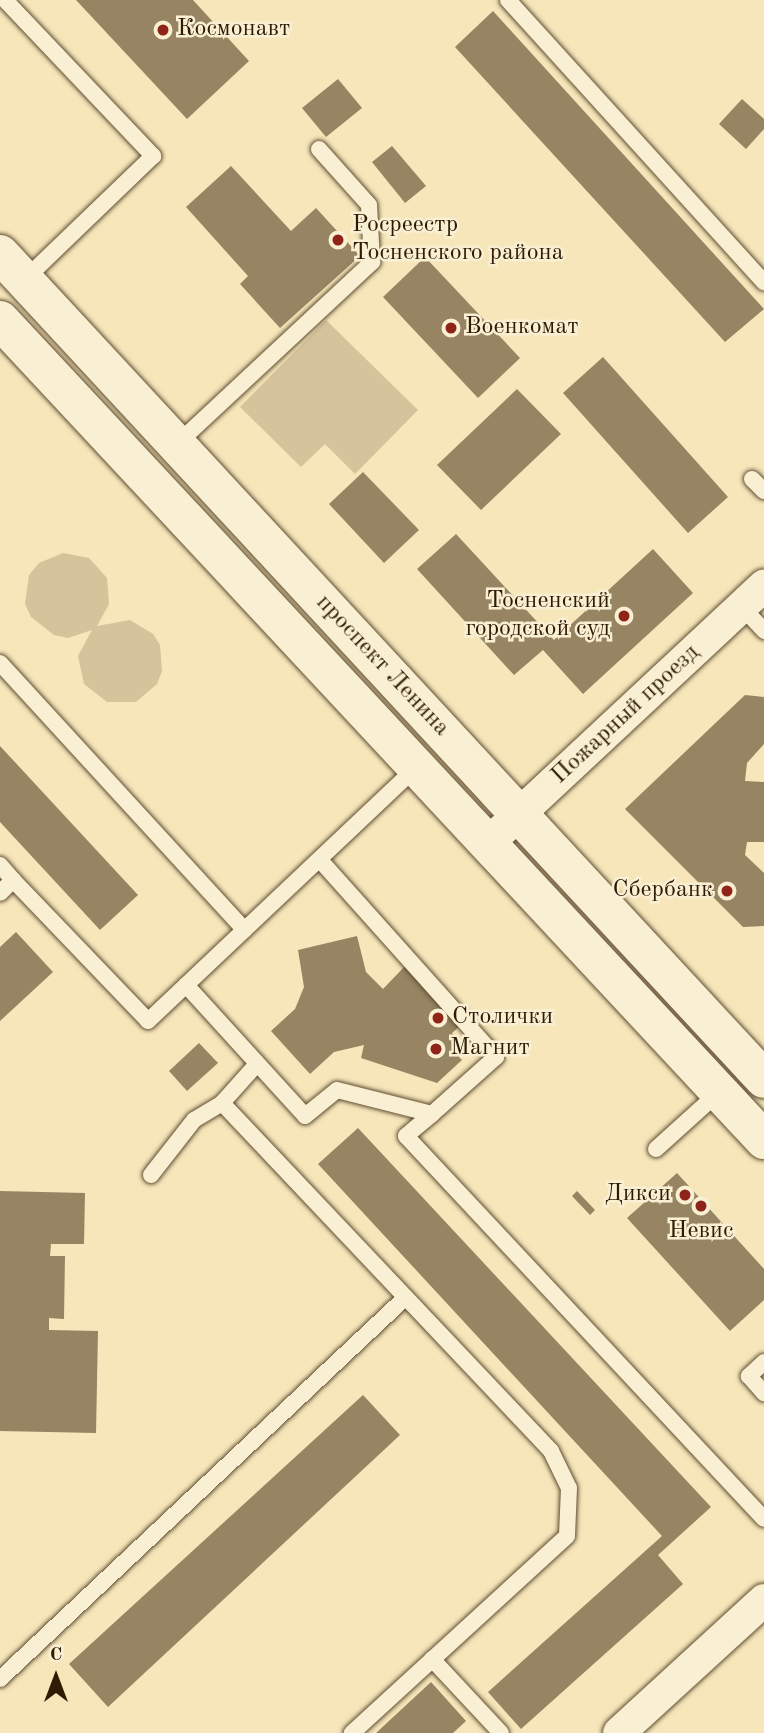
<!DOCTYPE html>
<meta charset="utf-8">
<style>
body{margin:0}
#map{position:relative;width:764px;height:1733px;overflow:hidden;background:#f6e6ba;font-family:"Old Standard TT",serif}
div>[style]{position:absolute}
.green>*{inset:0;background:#d4c39b}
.building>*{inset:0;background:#968463}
.roads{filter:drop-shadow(0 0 2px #614d32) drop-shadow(0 0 2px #614d32)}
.lane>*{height:16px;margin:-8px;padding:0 8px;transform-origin:8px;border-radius:8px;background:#f9efd2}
.street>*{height:32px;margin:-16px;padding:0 16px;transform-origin:16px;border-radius:16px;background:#f9efd2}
.secondary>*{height:38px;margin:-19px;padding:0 19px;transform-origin:19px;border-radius:19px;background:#f9efd2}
.dots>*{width:19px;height:19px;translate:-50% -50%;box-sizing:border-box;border:4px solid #f9efd2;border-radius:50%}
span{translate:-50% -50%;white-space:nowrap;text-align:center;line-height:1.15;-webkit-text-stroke:5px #f9efd2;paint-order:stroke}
.poi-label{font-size:24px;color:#2f1a04}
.left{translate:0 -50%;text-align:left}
.right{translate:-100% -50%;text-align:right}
.street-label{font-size:24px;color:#2f1a04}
.north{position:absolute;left:21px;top:1642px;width:70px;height:70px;-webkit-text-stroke:5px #f9efd2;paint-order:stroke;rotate:0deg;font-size:19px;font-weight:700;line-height:28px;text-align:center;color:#2f1a04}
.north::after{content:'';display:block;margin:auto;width:24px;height:32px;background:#2f1a04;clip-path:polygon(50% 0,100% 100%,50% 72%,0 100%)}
</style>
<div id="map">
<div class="green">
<div style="clip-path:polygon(326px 320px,418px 410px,355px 474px,325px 444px,301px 467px,240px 407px)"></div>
<div style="clip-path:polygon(63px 553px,89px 558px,107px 578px,109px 604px,97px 626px,130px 620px,153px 634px,160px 645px,162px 671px,157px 684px,136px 702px,107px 702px,84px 684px,78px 656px,92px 630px,68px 638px,54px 635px,31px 617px,25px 604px,29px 575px,39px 563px)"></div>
</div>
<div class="building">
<div style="clip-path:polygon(76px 0,193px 0,249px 61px,187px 119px)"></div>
<div style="clip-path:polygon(493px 11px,764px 309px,725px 342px,455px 47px)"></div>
<div style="clip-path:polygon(338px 79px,362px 108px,326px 137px,302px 108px)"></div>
<div style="clip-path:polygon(742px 99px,764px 119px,764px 129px,746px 149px,719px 124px)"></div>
<div style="clip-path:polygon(392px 146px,426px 186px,405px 203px,372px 162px)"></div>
<div style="clip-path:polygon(231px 166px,291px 231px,316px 208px,360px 256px,280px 328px,240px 284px,248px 276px,186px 207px)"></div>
<div style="clip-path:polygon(425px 257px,520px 358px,478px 398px,383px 297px)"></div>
<div style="clip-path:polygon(603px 357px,728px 497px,688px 533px,563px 393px)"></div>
<div style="clip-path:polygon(517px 389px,561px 434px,481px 510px,437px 465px)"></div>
<div style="clip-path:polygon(363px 472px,419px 530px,384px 563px,329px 504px)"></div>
<div style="clip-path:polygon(456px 534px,554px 640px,653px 549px,693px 593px,583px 694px,543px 650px,514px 675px,417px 569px)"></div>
<div style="clip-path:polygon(745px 695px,764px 697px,764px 744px,747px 763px,745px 781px,764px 782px,764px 842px,747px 842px,745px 855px,764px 873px,764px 926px,743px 927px,625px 809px)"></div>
<div style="clip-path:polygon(0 746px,138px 895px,100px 930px,0 822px)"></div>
<div style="clip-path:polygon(16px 932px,53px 972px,0 1021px,0 947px)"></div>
<div style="clip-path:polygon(357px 936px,366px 972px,383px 989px,405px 966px,460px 1026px,452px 1033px,464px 1046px,456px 1053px,462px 1060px,437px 1083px,361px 1058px,364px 1045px,334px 1052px,310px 1074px,271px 1031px,295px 1009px,304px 987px,298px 950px)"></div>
<div style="clip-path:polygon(199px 1043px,218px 1063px,187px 1091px,169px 1071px)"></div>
<div style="clip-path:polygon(358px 1128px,711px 1507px,658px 1555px,683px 1584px,521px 1729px,488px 1692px,662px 1536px,318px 1164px)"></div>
<div style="clip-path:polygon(677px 1173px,764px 1269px,764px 1300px,730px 1331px,627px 1218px)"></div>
<div style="clip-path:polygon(0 1191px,85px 1193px,84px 1244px,51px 1244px,50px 1256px,65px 1256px,64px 1319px,49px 1318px,49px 1330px,98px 1331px,96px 1433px,0 1431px)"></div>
<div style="clip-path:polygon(577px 1191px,595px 1210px,590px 1215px,572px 1196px)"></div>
<div style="clip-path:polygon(363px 1395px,400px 1435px,108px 1707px,69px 1664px)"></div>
<div style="clip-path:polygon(431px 1682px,466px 1721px,453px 1733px,376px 1733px)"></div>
</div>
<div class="roads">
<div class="lane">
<div style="left:508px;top:0;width:381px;rotate:47.8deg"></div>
<div style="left:6px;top:1px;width:214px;rotate:46.5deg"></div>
<div style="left:153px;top:156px;width:179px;rotate:136.1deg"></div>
<div style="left:177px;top:444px;width:267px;rotate:-43deg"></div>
<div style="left:372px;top:262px;width:57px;rotate:-93deg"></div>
<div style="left:369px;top:205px;width:75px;rotate:-131.8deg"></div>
<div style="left:752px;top:479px;width:17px;rotate:45deg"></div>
<div style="left:742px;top:607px;width:33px;rotate:47deg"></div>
<div style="left:0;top:663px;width:362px;rotate:47.5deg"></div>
<div style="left:0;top:865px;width:20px;rotate:49deg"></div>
<div style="left:13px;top:880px;width:18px;rotate:135deg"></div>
<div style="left:13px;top:880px;width:195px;rotate:46.2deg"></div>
<div style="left:148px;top:1021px;width:369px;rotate:-43.4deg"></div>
<div style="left:186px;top:985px;width:177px;rotate:47.7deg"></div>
<div style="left:305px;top:1116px;width:41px;rotate:-39.1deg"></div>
<div style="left:337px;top:1090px;width:98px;rotate:14.2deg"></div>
<div style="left:432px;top:1114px;width:86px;rotate:-41.7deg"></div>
<div style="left:496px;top:1057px;width:264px;rotate:-131.8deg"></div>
<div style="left:256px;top:1065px;width:51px;rotate:131.8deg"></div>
<div style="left:222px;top:1103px;width:479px;rotate:46.6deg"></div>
<div style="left:551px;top:1451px;width:41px;rotate:64.1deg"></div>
<div style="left:569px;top:1488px;width:48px;rotate:92.4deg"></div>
<div style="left:567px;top:1536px;width:292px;rotate:137.5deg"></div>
<div style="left:432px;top:1114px;width:34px;rotate:140deg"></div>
<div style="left:406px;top:1136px;width:524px;rotate:46.93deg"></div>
<div style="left:656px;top:1149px;width:85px;rotate:-42.1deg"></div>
<div style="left:151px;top:1175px;width:70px;rotate:-52deg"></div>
<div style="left:194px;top:1120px;width:33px;rotate:-31deg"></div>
<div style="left:764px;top:1362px;width:21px;rotate:137deg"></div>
<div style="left:749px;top:1376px;width:23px;rotate:49deg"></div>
<div style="left:432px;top:1659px;width:101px;rotate:47deg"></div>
<div style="left:0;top:1679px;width:557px;rotate:-43.26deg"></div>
</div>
<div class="street">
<div style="left:487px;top:844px;width:379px;rotate:-43deg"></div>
<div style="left:619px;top:1733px;width:197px;rotate:-42.5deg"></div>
</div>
<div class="secondary">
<div style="left:0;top:254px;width:1124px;rotate:47.2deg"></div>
<div style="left:0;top:320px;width:1121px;rotate:47.02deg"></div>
</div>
</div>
<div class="dots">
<div style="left:163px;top:30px;background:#8f2418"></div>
<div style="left:338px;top:240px;background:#8f2418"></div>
<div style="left:451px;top:328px;background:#8f2418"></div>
<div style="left:624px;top:616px;background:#8f2418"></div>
<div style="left:727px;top:891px;background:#8f2418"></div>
<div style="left:438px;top:1018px;background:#8f2418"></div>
<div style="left:436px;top:1049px;background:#8f2418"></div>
<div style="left:685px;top:1195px;background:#8f2418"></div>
<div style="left:701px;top:1206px;background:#8f2418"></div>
</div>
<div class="poi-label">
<span class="left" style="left:177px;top:30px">Космонавт</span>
<span class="left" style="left:352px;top:240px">Росреестр<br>Тосненского района</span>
<span class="left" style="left:465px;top:328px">Военкомат</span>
<span class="right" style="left:610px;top:616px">Тосненский<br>городской суд</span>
<span class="right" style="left:713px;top:891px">Сбербанк</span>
<span class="left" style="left:452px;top:1018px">Столички</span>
<span class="left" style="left:450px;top:1049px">Магнит</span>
<span class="right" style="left:671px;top:1195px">Дикси</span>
<span style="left:701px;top:1232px">Невис</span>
</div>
<div class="street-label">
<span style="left:382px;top:666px;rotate:47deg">проспект Ленина</span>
<span style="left:626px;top:715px;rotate:-43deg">Пожарный проезд</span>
</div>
<div class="north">С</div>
</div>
